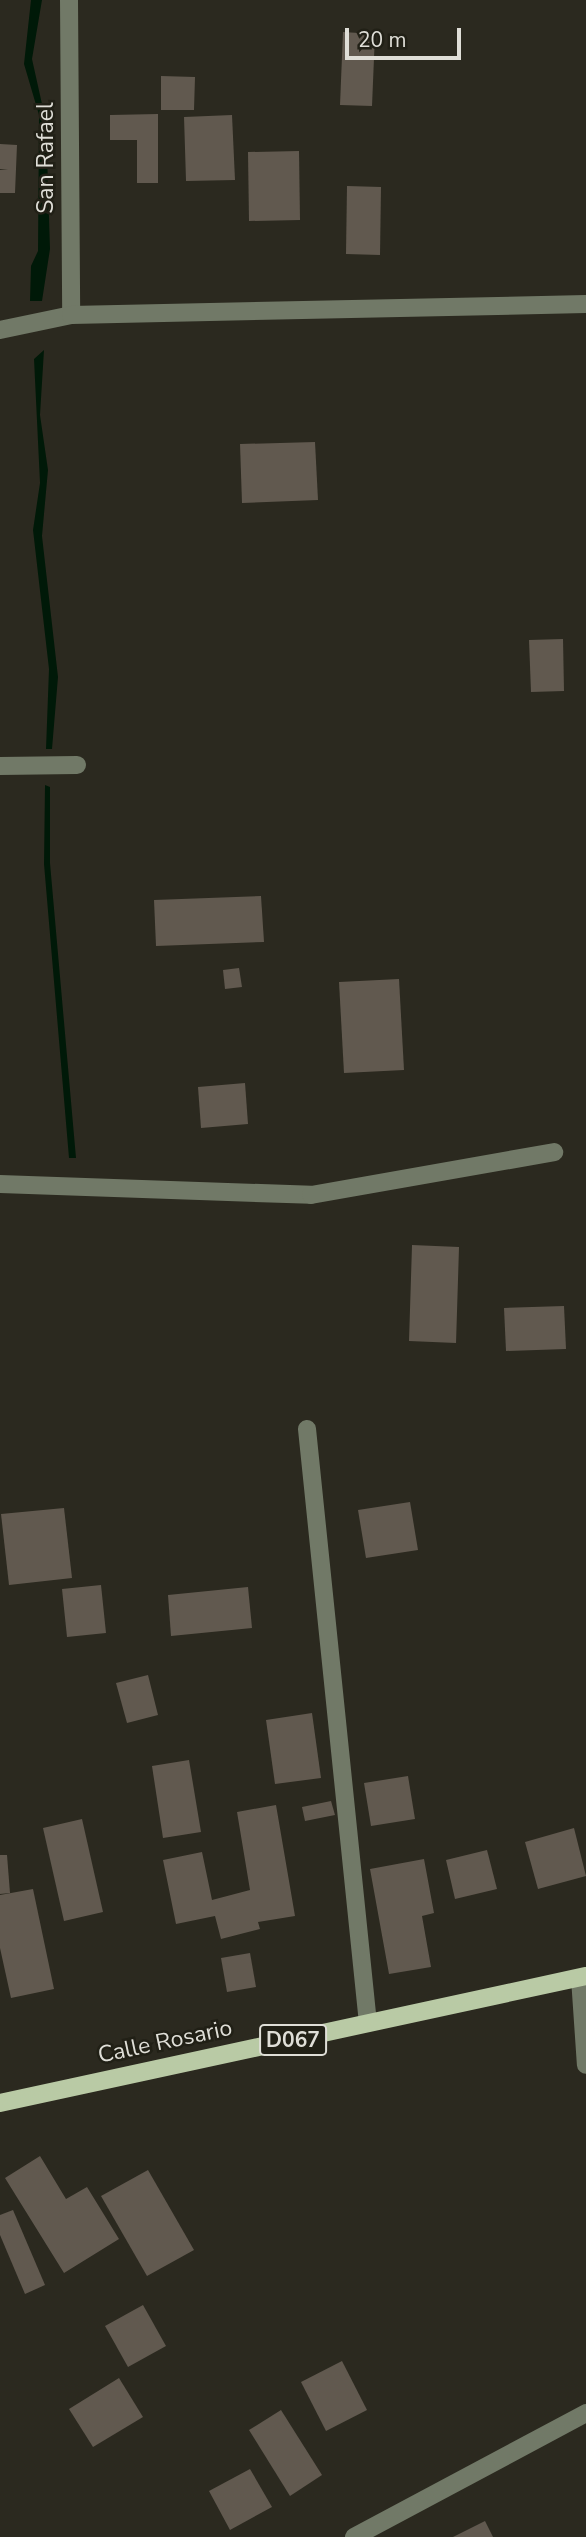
<!DOCTYPE html>
<style>
body{margin:0}
#map{position:relative;width:586px;height:2537px;overflow:hidden;background:#2b291f;font-family:"Nunito Sans",sans-serif}
div>[style]{position:absolute}
.water>*{inset:0;background:#001908}
.building>*{inset:0;background:#61594f}
.minor>*{height:18px;margin:-9px;padding:0 9px;transform-origin:9px;border-radius:9px;background:#717967}
.major>*{height:18px;margin:-9px;padding:0 9px;transform-origin:9px;border-radius:9px;background:#b9caa5}
span{translate:-50% -50%;white-space:nowrap;text-align:center;line-height:1.15;-webkit-text-stroke:5px #212016;paint-order:stroke}
.shield-label span{padding:2px 5px;background:#212016;border:2px solid;border-radius:5px;-webkit-text-stroke-width:0}
.shield-label{font-size:21px;color:#dfded7;font-weight:700}
.street-label{font-size:23px;color:#dfded7}
.scale{position:absolute;left:345px;top:28px;width:116px;height:32px;box-sizing:border-box;border:4px solid #dfded7;border-top:0;padding-left:9px;font-size:21px;line-height:24px;white-space:nowrap;color:#dfded7;-webkit-text-stroke:5px #212016;paint-order:stroke}
</style>
<div id="map">
<div class="water">
<div style="clip-path:polygon(31px 0,42px 0,32px 59px,46px 122px,50px 249px,42px 301px,30px 301px,31px 266px,38px 251px,39px 115px,24px 64px)"></div>
<div style="clip-path:polygon(44px 350px,40px 415px,48px 470px,42px 536px,58px 677px,52px 749px,46px 749px,49px 669px,33px 530px,40px 483px,34px 359px)"></div>
<div style="clip-path:polygon(45px 785px,50px 787px,50px 863px,76px 1158px,69px 1158px,44px 864px)"></div>
</div>
<div class="building">
<div style="clip-path:polygon(343px 32px,375px 34px,372px 106px,340px 105px)"></div>
<div style="clip-path:polygon(161px 76px,195px 77px,194px 110px,161px 110px)"></div>
<div style="clip-path:polygon(158px 114px,158px 183px,137px 183px,137px 140px,110px 140px,110px 115px)"></div>
<div style="clip-path:polygon(232px 115px,235px 180px,186px 181px,184px 117px)"></div>
<div style="clip-path:polygon(0 144px,17px 145px,15px 193px,0 193px,0 170px,8px 169px,0 169px)"></div>
<div style="clip-path:polygon(299px 151px,300px 220px,249px 221px,248px 152px)"></div>
<div style="clip-path:polygon(347px 186px,381px 187px,380px 255px,346px 254px)"></div>
<div style="clip-path:polygon(315px 442px,318px 500px,242px 503px,240px 444px)"></div>
<div style="clip-path:polygon(563px 639px,564px 691px,531px 692px,529px 640px)"></div>
<div style="clip-path:polygon(261px 896px,264px 942px,156px 946px,154px 900px)"></div>
<div style="clip-path:polygon(239px 968px,242px 987px,225px 989px,223px 970px)"></div>
<div style="clip-path:polygon(399px 979px,404px 1070px,344px 1073px,339px 982px)"></div>
<div style="clip-path:polygon(245px 1083px,248px 1124px,201px 1128px,198px 1087px)"></div>
<div style="clip-path:polygon(412px 1245px,459px 1247px,456px 1343px,409px 1341px)"></div>
<div style="clip-path:polygon(564px 1306px,566px 1349px,506px 1351px,504px 1308px)"></div>
<div style="clip-path:polygon(410px 1502px,418px 1550px,366px 1558px,358px 1510px)"></div>
<div style="clip-path:polygon(64px 1508px,72px 1578px,9px 1585px,1px 1514px)"></div>
<div style="clip-path:polygon(101px 1585px,106px 1633px,67px 1637px,62px 1589px)"></div>
<div style="clip-path:polygon(248px 1587px,252px 1628px,171px 1636px,168px 1595px)"></div>
<div style="clip-path:polygon(148px 1675px,158px 1715px,127px 1723px,116px 1683px)"></div>
<div style="clip-path:polygon(312px 1713px,321px 1778px,275px 1784px,266px 1720px)"></div>
<div style="clip-path:polygon(189px 1760px,201px 1832px,163px 1838px,152px 1766px)"></div>
<div style="clip-path:polygon(408px 1776px,415px 1819px,371px 1826px,364px 1783px)"></div>
<div style="clip-path:polygon(331px 1801px,335px 1815px,305px 1821px,302px 1807px)"></div>
<div style="clip-path:polygon(276px 1805px,295px 1916px,258px 1922px,260px 1929px,221px 1939px,215px 1916px,176px 1924px,163px 1860px,202px 1852px,212px 1900px,250px 1890px,237px 1812px)"></div>
<div style="clip-path:polygon(82px 1819px,103px 1912px,64px 1921px,43px 1828px)"></div>
<div style="clip-path:polygon(574px 1828px,586px 1876px,538px 1889px,525px 1842px)"></div>
<div style="clip-path:polygon(487px 1850px,497px 1889px,455px 1899px,446px 1860px)"></div>
<div style="clip-path:polygon(0 1855px,7px 1855px,10px 1893px,0 1894px)"></div>
<div style="clip-path:polygon(424px 1859px,434px 1913px,422px 1916px,431px 1967px,389px 1974px,370px 1869px)"></div>
<div style="clip-path:polygon(33px 1889px,54px 1989px,11px 1998px,0 1948px,0 1895px)"></div>
<div style="clip-path:polygon(250px 1953px,256px 1987px,227px 1992px,221px 1958px)"></div>
<div style="clip-path:polygon(40px 2156px,66px 2199px,87px 2187px,119px 2239px,64px 2273px,5px 2178px)"></div>
<div style="clip-path:polygon(148px 2170px,194px 2250px,147px 2276px,101px 2196px)"></div>
<div style="clip-path:polygon(13px 2210px,45px 2285px,25px 2294px,0 2235px,0 2215px)"></div>
<div style="clip-path:polygon(143px 2305px,166px 2346px,128px 2367px,105px 2326px)"></div>
<div style="clip-path:polygon(342px 2361px,367px 2410px,326px 2431px,301px 2382px)"></div>
<div style="clip-path:polygon(119px 2378px,143px 2417px,93px 2447px,69px 2409px)"></div>
<div style="clip-path:polygon(281px 2410px,322px 2475px,290px 2496px,249px 2430px)"></div>
<div style="clip-path:polygon(250px 2469px,272px 2507px,230px 2530px,209px 2491px)"></div>
<div style="clip-path:polygon(485px 2521px,493px 2537px,453px 2537px)"></div>
</div>
<div class="minor">
<div style="left:69px;top:0;width:315px;rotate:89.6deg"></div>
<div style="left:0;top:330px;width:73px;rotate:-11.9deg"></div>
<div style="left:71px;top:315px;width:515px;rotate:-1.22deg"></div>
<div style="left:0;top:766px;width:77px;rotate:-0.7deg"></div>
<div style="left:0;top:1184px;width:311px;rotate:2deg"></div>
<div style="left:311px;top:1195px;width:247px;rotate:-10deg"></div>
<div style="left:307px;top:1429px;width:597px;rotate:84.14deg"></div>
<div style="left:580px;top:1978px;width:87px;rotate:86.1deg"></div>
<div style="left:354px;top:2537px;width:263px;rotate:-28.1deg"></div>
</div>
<div class="major">
<div style="left:0;top:2103px;width:600px;rotate:-12.23deg"></div>
</div>
<div class="shield-label">
<span style="left:293px;top:2040px">D067</span>
</div>
<div class="street-label">
<span style="left:46px;top:158px;rotate:-90deg">San Rafael</span>
<span style="left:165px;top:2042px;rotate:-12deg">Calle Rosario</span>
</div>
<div class="scale">20 m</div>
</div>
